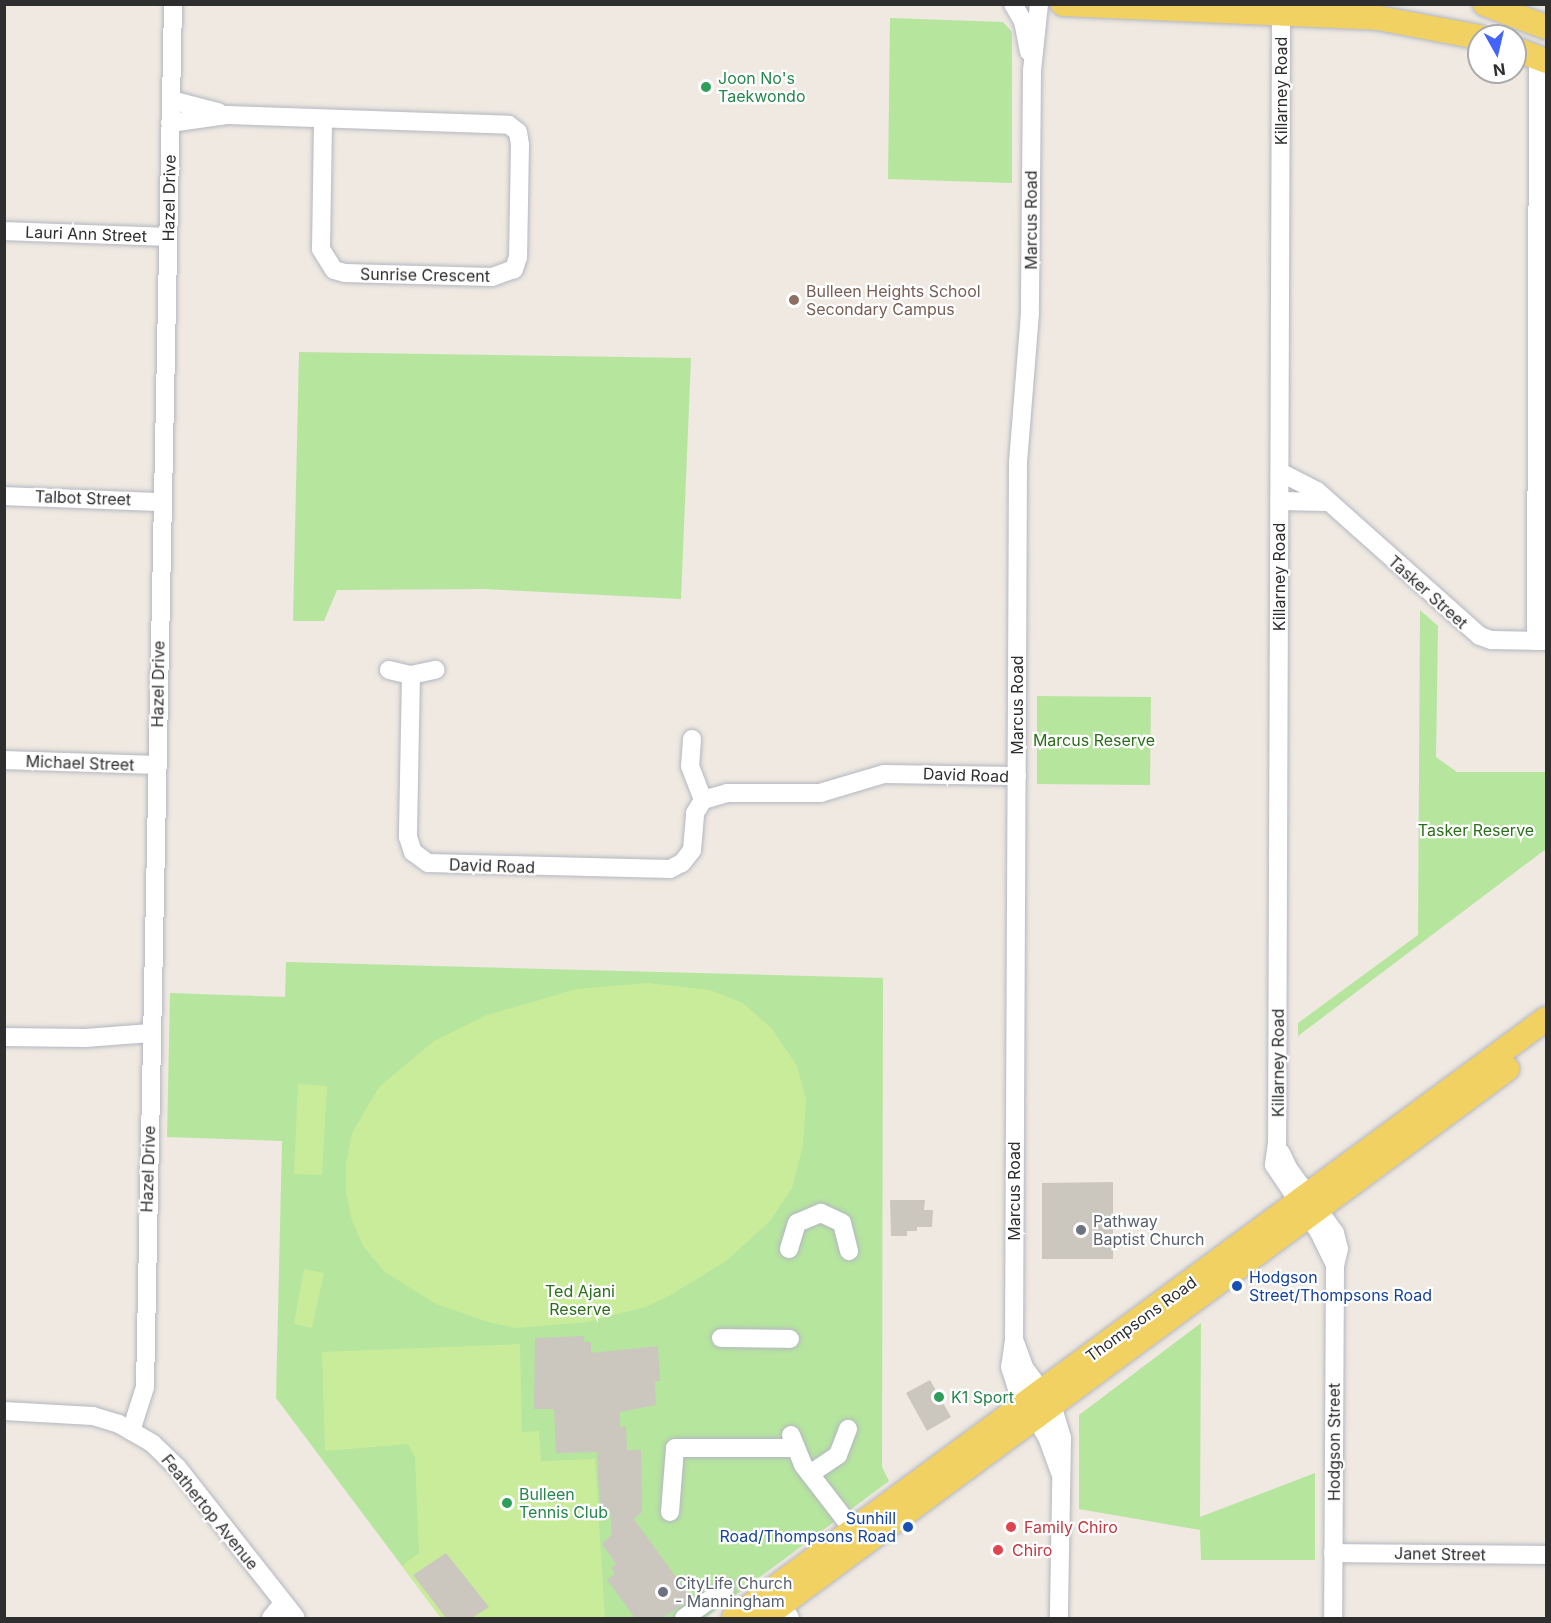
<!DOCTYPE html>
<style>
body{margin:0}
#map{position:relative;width:1551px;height:1623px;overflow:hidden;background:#efe9e1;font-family:Inter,sans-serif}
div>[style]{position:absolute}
.green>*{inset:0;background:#b6e59e}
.pitch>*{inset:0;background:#c9ec9a}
.building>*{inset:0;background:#cbc7bf}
.roads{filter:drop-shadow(0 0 2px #b4b7c1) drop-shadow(0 0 2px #b4b7c1)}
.minor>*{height:18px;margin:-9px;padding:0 9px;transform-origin:9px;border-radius:9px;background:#fff}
.major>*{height:24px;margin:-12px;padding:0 12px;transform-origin:12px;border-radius:12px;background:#f2d163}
.dots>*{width:16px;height:16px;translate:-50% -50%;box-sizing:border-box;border:3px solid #fff;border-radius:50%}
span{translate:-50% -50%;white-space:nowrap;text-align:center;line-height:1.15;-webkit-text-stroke:4.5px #fff;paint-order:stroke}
.leisure-label{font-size:16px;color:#27864d}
.left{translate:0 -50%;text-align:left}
.street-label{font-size:16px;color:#2e2e2e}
.education-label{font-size:16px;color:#785e54}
.park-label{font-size:16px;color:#2c6e1b}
.worship-label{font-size:16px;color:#5b616d}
.transit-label{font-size:16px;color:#164399}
.right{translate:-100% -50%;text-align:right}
.health-label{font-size:16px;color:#be3a42}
.frame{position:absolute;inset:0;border:6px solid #2e2e2e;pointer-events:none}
.north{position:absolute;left:1467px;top:24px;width:60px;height:60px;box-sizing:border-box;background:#fff;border:2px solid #ababab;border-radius:50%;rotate:172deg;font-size:16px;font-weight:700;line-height:24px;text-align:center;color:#2e2e2e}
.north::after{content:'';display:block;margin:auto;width:21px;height:27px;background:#4264fb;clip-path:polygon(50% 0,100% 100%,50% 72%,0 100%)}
</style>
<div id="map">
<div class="green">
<div style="clip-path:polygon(890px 18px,1003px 22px,1012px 32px,1012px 183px,888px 179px)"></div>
<div style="clip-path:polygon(299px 352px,691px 358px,681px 599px,483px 589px,337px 590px,324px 621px,293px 621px)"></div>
<div style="clip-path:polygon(1420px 610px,1438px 626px,1436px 757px,1457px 772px,1546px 772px,1546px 849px,1298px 1036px,1298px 1023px,1418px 935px)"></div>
<div style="clip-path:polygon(1037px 696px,1151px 697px,1150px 785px,1037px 784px)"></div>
<div style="clip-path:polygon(286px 962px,883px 978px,882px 1467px,889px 1481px,705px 1618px,441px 1618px,276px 1398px,282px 1141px,167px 1137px,170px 993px,285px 997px)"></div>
<div style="clip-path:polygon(1201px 1323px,1200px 1517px,1315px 1473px,1315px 1560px,1201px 1560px,1200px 1530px,1079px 1509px,1079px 1415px)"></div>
</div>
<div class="pitch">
<div style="clip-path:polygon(648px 983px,710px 990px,743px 1003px,772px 1029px,797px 1066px,806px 1100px,803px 1146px,792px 1188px,770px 1221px,726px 1261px,669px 1296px,645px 1307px,587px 1322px,516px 1328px,488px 1322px,436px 1304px,385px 1272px,363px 1246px,352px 1220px,346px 1192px,346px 1164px,352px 1133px,379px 1087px,434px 1041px,487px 1015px,577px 989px)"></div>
<div style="clip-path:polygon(298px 1084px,327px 1086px,322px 1175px,294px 1174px)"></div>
<div style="clip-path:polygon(304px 1269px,324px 1273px,312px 1328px,294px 1324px)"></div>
<div style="clip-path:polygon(520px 1344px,522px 1432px,539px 1431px,541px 1461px,595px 1459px,605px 1618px,441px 1618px,402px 1566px,419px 1553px,415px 1457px,408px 1444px,325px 1451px,322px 1352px)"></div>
</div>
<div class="building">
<div style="clip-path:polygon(1113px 1182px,1113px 1259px,1042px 1259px,1042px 1183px)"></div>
<div style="clip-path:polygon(890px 1200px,925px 1200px,924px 1210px,933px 1210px,932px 1227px,917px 1227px,917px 1231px,907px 1231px,907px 1236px,891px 1236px)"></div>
<div style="clip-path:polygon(584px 1336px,584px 1342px,591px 1342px,591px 1353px,658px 1346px,660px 1381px,655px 1381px,656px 1405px,620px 1412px,620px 1427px,626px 1426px,627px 1450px,641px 1450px,642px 1512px,634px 1519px,691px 1598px,663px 1618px,635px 1618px,607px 1580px,615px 1574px,611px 1568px,616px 1564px,602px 1544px,612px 1534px,610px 1509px,600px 1509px,597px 1452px,556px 1453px,554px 1409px,534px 1409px,535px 1338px)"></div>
<div style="clip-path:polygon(930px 1380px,951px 1417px,927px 1431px,906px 1393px)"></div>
<div style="clip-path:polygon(446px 1553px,489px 1607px,472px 1618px,446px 1618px,413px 1575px)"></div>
</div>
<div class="roads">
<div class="minor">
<div style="left:1013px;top:4px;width:20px;rotate:60deg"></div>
<div style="left:1023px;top:21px;width:31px;rotate:79deg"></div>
<div style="left:1039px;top:4px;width:67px;rotate:96deg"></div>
<div style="left:1032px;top:71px;width:242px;rotate:90.5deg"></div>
<div style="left:1030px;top:313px;width:150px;rotate:94.6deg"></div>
<div style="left:1018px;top:463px;width:877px;rotate:90.26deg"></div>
<div style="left:1014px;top:1340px;width:27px;rotate:98deg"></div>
<div style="left:1010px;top:1367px;width:20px;rotate:72deg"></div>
<div style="left:1016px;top:1386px;width:60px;rotate:58.7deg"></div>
<div style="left:1047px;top:1437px;width:38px;rotate:70deg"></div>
<div style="left:1281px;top:12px;width:1131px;rotate:90.2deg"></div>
<div style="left:1277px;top:1143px;width:22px;rotate:98deg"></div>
<div style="left:1274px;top:1165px;width:81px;rotate:56.1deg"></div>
<div style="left:1319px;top:1232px;width:37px;rotate:64deg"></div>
<div style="left:171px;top:100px;width:49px;rotate:14.3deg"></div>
<div style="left:170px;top:123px;width:59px;rotate:-7.9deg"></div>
<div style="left:228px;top:115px;width:281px;rotate:2deg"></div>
<div style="left:509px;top:125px;width:11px;rotate:38deg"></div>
<div style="left:518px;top:132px;width:13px;rotate:81deg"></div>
<div style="left:520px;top:145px;width:112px;rotate:91deg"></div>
<div style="left:518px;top:257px;width:13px;rotate:108deg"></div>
<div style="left:514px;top:269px;width:23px;rotate:160deg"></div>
<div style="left:492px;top:277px;width:147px;rotate:-178.4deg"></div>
<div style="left:345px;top:273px;width:11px;rotate:-165deg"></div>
<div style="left:334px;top:270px;width:25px;rotate:-122deg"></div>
<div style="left:321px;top:249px;width:130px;rotate:-89.1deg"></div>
<div style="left:4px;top:231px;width:164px;rotate:2.1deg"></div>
<div style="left:1280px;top:472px;width:42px;rotate:27.2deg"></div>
<div style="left:1317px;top:491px;width:218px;rotate:41.7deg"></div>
<div style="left:1480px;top:636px;width:12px;rotate:20deg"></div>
<div style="left:1491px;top:640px;width:55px;rotate:1deg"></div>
<div style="left:4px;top:496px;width:158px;rotate:2.2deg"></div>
<div style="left:1280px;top:501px;width:47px;rotate:1.2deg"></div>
<div style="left:1536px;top:641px;width:583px;rotate:-89.8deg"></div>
<div style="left:389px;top:670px;width:23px;rotate:13deg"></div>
<div style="left:411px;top:675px;width:25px;rotate:-12deg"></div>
<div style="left:411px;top:675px;width:162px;rotate:91.1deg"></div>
<div style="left:408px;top:837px;width:16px;rotate:72deg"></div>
<div style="left:413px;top:852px;width:19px;rotate:36deg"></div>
<div style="left:428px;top:863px;width:242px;rotate:1.4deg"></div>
<div style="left:670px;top:869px;width:13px;rotate:-27deg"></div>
<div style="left:682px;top:863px;width:16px;rotate:-52deg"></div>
<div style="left:692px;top:850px;width:37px;rotate:-85deg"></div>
<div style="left:695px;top:813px;width:15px;rotate:-58deg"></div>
<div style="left:692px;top:739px;width:27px;rotate:94deg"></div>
<div style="left:690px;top:766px;width:36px;rotate:69deg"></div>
<div style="left:703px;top:800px;width:25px;rotate:-16deg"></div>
<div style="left:727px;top:793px;width:93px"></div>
<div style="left:820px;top:793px;width:67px;rotate:-16.5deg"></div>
<div style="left:884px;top:774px;width:133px;rotate:0.9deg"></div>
<div style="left:4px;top:760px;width:152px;rotate:1.9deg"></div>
<div style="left:4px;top:1037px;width:81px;rotate:0.7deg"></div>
<div style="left:85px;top:1038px;width:66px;rotate:-4.3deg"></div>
<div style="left:1281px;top:1153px;width:17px;rotate:65deg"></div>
<div style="left:1288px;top:1168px;width:80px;rotate:54.1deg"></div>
<div style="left:1335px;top:1233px;width:16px;rotate:76deg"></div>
<div style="left:1339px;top:1249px;width:16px;rotate:104deg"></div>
<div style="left:1335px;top:1265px;width:353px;rotate:90.3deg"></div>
<div style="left:789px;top:1249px;width:27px;rotate:-73deg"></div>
<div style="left:797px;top:1223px;width:26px;rotate:-23deg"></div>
<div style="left:821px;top:1213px;width:23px;rotate:25deg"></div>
<div style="left:842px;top:1223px;width:29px;rotate:76deg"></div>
<div style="left:721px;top:1338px;width:69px;rotate:0.8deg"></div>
<div style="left:1015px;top:1342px;width:29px;rotate:70deg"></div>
<div style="left:1025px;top:1369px;width:45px;rotate:53.1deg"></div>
<div style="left:1052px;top:1405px;width:34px;rotate:73deg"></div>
<div style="left:1062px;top:1438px;width:180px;rotate:91deg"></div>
<div style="left:4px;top:1411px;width:89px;rotate:3.2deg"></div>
<div style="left:93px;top:1416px;width:27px;rotate:17deg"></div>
<div style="left:119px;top:1424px;width:39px;rotate:30deg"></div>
<div style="left:153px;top:1444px;width:33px;rotate:44deg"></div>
<div style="left:177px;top:1467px;width:192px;rotate:51.8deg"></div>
<div style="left:131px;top:1431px;width:46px;rotate:-72.3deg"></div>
<div style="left:145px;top:1387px;width:1383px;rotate:-88.84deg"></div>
<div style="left:791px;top:1435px;width:32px;rotate:68deg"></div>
<div style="left:803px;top:1465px;width:95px;rotate:52.3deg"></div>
<div style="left:810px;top:1474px;width:34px;rotate:-34deg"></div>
<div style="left:838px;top:1455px;width:28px;rotate:-69deg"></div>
<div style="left:670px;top:1512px;width:64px;rotate:-85.5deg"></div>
<div style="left:675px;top:1448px;width:120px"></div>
<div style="left:1333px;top:1553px;width:213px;rotate:0.5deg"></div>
<div style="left:776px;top:1594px;width:28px;rotate:60deg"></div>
<div style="left:271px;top:1618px;width:19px;rotate:-51deg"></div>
<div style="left:684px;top:1618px;width:50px;rotate:-35.3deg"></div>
</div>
<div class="major">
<div style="left:1063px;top:4px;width:315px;rotate:2.5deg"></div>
<div style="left:1378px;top:18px;width:103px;rotate:10.7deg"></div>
<div style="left:1485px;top:4px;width:65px;rotate:20.7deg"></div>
<div style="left:1515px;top:49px;width:33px;rotate:21deg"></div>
<div style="left:734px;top:1618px;width:1009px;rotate:-36.42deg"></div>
<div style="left:763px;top:1618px;width:925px;rotate:-36.42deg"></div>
</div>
</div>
<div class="dots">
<div style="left:706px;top:87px;background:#2e9e5b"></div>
<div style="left:794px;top:300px;background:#8d6e63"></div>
<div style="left:1081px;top:1230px;background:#6b7280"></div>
<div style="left:1237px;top:1286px;background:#1a4fb4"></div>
<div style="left:939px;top:1397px;background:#2e9e5b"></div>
<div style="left:507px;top:1503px;background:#2e9e5b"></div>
<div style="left:908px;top:1527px;background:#1a4fb4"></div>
<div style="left:1011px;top:1527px;background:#e0444e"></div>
<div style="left:998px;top:1550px;background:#e0444e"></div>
<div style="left:663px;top:1592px;background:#6b7280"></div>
</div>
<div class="leisure-label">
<span class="left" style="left:718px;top:87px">Joon No's<br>Taekwondo</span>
<span class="left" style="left:951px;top:1397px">K1 Sport</span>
<span class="left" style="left:519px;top:1503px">Bulleen<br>Tennis Club</span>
</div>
<div class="street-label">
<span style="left:1281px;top:91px;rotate:-90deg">Killarney Road</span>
<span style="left:169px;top:198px;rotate:-89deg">Hazel Drive</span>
<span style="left:1031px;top:220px;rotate:-90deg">Marcus Road</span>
<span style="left:86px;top:234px;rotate:2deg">Lauri Ann Street</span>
<span style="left:425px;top:275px;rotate:1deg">Sunrise Crescent</span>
<span style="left:83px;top:498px;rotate:2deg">Talbot Street</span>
<span style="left:1279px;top:577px;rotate:-90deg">Killarney Road</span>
<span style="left:1428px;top:592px;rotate:42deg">Tasker Street</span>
<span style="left:158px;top:684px;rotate:-89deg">Hazel Drive</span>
<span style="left:1017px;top:705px;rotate:-90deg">Marcus Road</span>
<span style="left:80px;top:763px;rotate:2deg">Michael Street</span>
<span style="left:966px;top:775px;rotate:2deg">David Road</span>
<span style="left:492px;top:866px;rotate:2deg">David Road</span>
<span style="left:1278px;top:1063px;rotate:-90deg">Killarney Road</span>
<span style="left:148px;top:1169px;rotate:-88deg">Hazel Drive</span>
<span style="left:1014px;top:1191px;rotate:-90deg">Marcus Road</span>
<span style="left:1141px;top:1319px;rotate:-36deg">Thompsons Road</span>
<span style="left:1334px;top:1442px;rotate:-90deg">Hodgson Street</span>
<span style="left:210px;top:1512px;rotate:51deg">Feathertop Avenue</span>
<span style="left:1440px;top:1554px;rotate:1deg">Janet Street</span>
</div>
<div class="education-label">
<span class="left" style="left:806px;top:300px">Bulleen Heights School<br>Secondary Campus</span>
</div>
<div class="park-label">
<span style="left:1094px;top:740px">Marcus Reserve</span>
<span style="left:1476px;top:830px">Tasker Reserve</span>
<span style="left:580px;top:1300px">Ted Ajani<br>Reserve</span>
</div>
<div class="worship-label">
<span class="left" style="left:1093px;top:1230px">Pathway<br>Baptist Church</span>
<span class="left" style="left:675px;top:1592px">CityLife Church<br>- Manningham</span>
</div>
<div class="transit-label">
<span class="left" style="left:1249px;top:1286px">Hodgson<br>Street/Thompsons Road</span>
<span class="right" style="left:896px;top:1527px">Sunhill<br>Road/Thompsons Road</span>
</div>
<div class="health-label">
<span class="left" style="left:1024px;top:1527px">Family Chiro</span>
<span class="left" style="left:1012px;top:1550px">Chiro</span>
</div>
<div class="frame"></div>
<div class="north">N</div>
</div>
